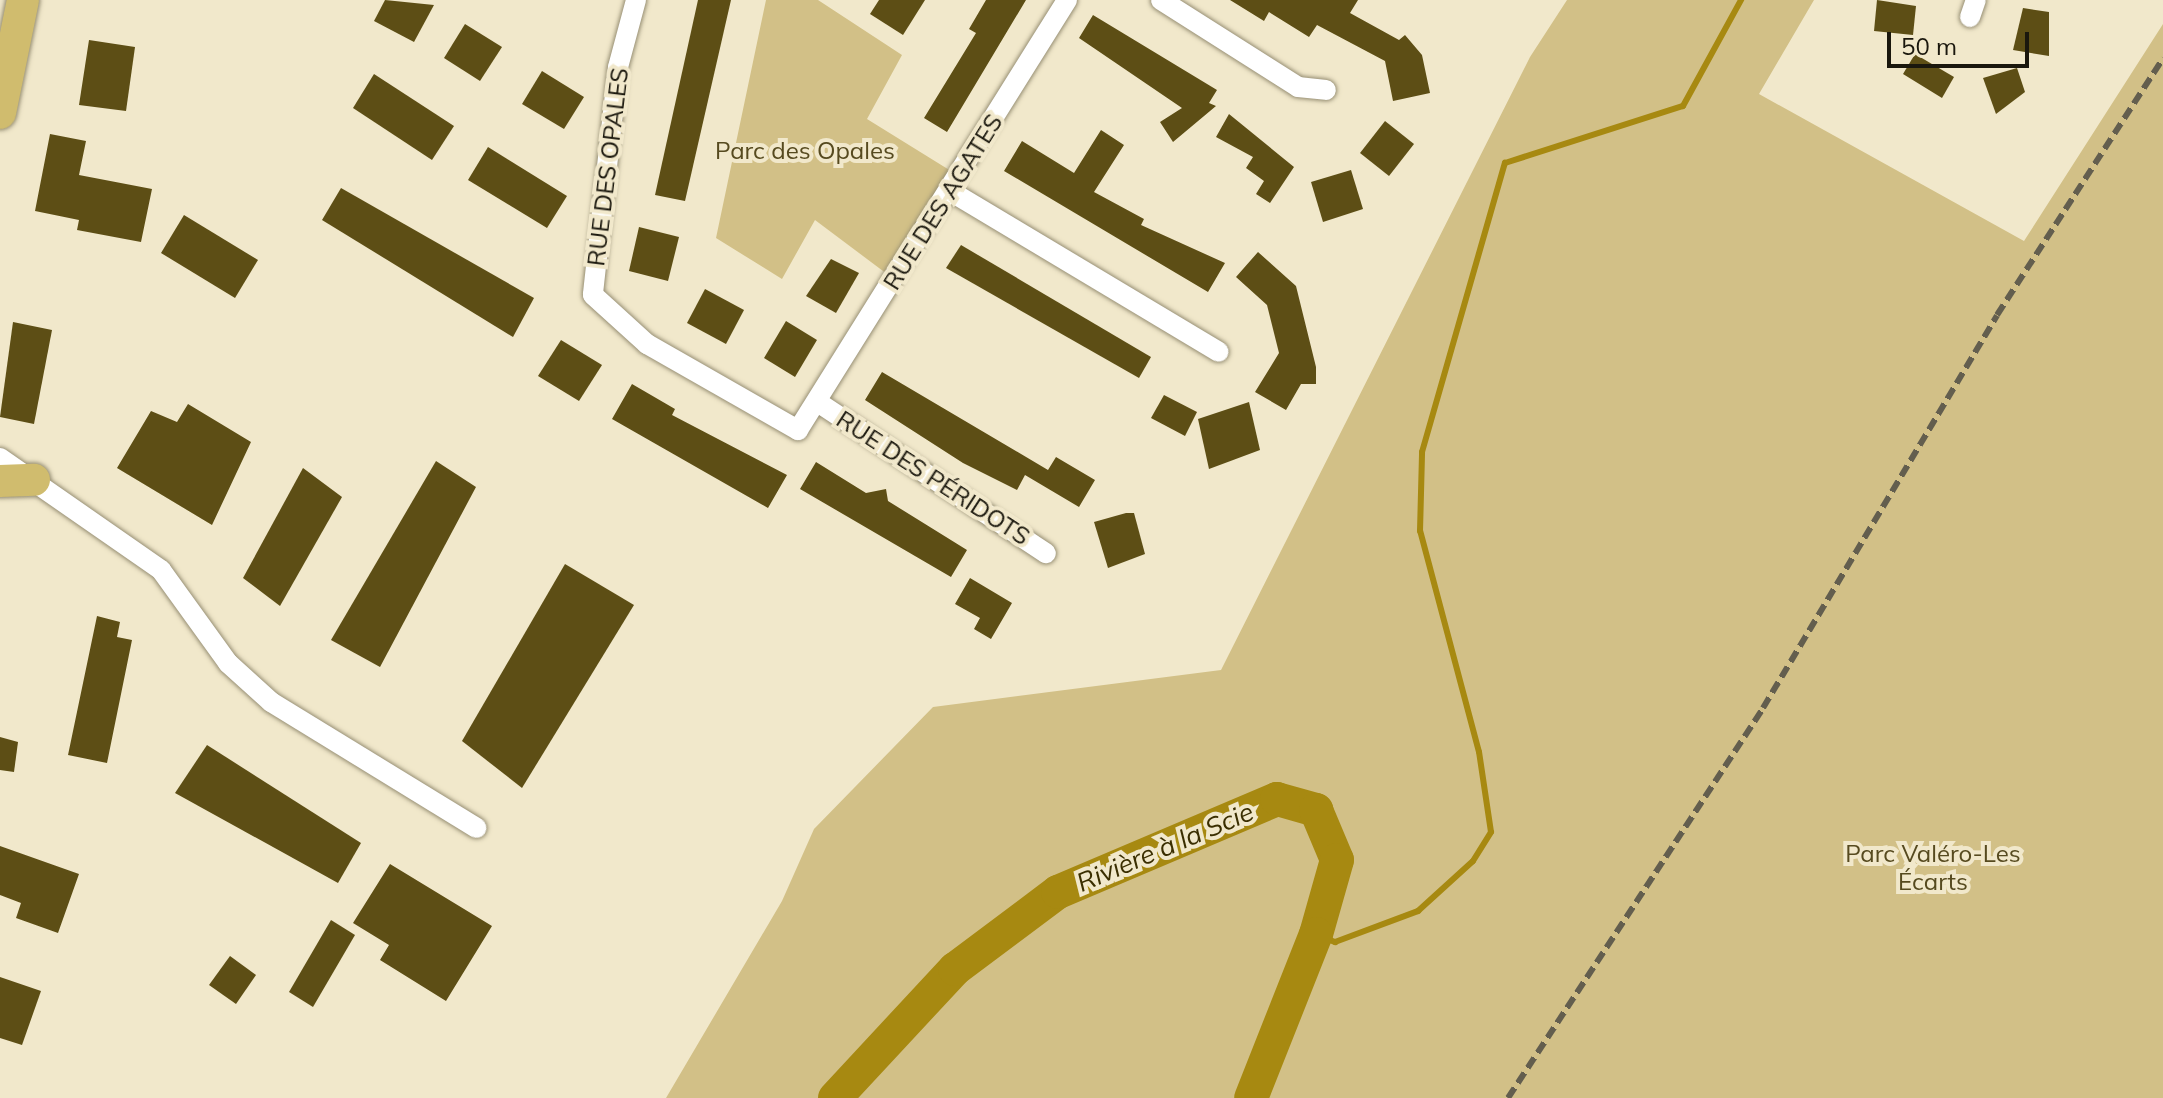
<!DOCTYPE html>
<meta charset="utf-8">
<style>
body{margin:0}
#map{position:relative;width:2163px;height:1098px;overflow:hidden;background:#f1e8cb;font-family:Mulish,sans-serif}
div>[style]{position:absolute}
.green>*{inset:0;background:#d2c087}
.stream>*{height:6px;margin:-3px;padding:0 3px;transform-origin:3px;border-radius:3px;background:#a78911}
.river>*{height:34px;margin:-17px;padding:0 17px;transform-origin:17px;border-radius:17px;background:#a78911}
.building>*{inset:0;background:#5d4e15}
.roads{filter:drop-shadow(0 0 2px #978f74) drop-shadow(0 0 2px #978f74)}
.minor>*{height:20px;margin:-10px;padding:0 10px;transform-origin:10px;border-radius:10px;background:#fff}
.primary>*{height:32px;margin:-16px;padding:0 16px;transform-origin:16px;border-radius:16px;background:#d0bc6e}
.rail>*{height:6px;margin-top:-3px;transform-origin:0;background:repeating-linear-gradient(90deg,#635e4e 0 12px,transparent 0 18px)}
span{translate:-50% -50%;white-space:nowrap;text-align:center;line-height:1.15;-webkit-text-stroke:8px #f1e8cb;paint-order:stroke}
.park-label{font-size:24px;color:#564a1f}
.street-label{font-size:24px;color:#1a170d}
.water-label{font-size:26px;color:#3a2e00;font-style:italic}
.scale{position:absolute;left:1887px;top:32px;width:142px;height:36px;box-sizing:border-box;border:4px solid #1a170d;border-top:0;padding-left:10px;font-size:24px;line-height:28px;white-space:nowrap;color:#1a170d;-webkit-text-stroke:6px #f1e8cb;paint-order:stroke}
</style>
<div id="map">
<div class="green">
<div style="clip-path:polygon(766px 0,818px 0,902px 55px,867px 119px,959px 176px,895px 280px,815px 220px,782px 279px,716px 238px)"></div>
<div style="clip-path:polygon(1567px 0,1814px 0,1759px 94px,2024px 241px,2163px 24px,2163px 1098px,666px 1098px,782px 901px,814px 829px,933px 707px,1221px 670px,1530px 57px)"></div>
</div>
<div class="stream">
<div style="left:1316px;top:934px;width:21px;rotate:23deg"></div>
<div style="left:1335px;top:942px;width:89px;rotate:-20.5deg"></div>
<div style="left:1418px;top:911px;width:74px;rotate:-42.3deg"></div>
<div style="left:1473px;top:861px;width:34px;rotate:-58deg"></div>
<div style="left:1491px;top:832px;width:81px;rotate:-98.5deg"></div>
<div style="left:1479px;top:752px;width:229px;rotate:-104.9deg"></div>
<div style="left:1420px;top:531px;width:79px;rotate:-88.5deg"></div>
<div style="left:1422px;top:452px;width:301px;rotate:-74deg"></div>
<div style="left:1505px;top:163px;width:187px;rotate:-17.8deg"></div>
<div style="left:1683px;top:106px;width:121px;rotate:-61.3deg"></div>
</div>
<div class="river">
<div style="left:835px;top:1098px;width:176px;rotate:-47.1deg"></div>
<div style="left:955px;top:969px;width:129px;rotate:-36.8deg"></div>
<div style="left:1058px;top:892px;width:238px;rotate:-23deg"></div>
<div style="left:1277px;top:799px;width:41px;rotate:15.8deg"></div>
<div style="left:1316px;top:810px;width:54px;rotate:67.2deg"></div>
<div style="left:1337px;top:860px;width:77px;rotate:105.8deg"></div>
<div style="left:1316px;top:934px;width:176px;rotate:111.6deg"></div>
</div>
<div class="building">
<div style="clip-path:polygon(385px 0,434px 5px,414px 42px,374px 21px)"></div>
<div style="clip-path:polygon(698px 0,731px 0,685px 201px,655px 195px)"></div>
<div style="clip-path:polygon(879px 0,925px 0,903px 35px,870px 14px)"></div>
<div style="clip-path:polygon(986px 0,1026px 0,947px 132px,924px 118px,976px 33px,969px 29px)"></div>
<div style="clip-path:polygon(1230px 0,1358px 0,1350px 13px,1399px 40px,1405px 35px,1422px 55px,1430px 93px,1393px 101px,1385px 61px,1317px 25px,1309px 37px,1269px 12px,1264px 21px)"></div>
<div style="clip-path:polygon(1877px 0,1916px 6px,1913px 35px,1874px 31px)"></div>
<div style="clip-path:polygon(2023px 8px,2049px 12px,2049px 56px,2013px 50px)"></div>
<div style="clip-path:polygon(1093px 15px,1217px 90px,1209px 103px,1216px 106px,1173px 142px,1160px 122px,1182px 108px,1079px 38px)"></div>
<div style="clip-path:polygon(465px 24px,502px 47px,480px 81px,444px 58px)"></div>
<div style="clip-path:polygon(89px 40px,135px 47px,126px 111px,79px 105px)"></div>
<div style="clip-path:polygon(1915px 54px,1954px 77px,1942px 98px,1903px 74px)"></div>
<div style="clip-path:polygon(2017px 68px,2025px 92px,1996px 114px,1983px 78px)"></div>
<div style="clip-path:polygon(542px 71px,584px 97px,564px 129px,522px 104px)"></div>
<div style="clip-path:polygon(374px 74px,454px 126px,432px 160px,353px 108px)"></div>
<div style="clip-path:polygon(1229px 114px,1294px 167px,1270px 203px,1256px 194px,1264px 181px,1246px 168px,1253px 157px,1216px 137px)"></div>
<div style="clip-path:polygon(1385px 121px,1414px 144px,1389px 176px,1360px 153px)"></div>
<div style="clip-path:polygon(1101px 130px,1124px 145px,1094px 192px,1144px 219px,1141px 225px,1225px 263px,1208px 292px,1004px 171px,1022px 141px,1074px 173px)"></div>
<div style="clip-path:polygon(50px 134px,86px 141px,79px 175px,152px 189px,141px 242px,77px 230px,79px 220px,35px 211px)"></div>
<div style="clip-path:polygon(488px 147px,567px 196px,547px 228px,468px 180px)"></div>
<div style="clip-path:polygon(1351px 170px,1363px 209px,1323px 222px,1311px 182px)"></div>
<div style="clip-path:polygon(341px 188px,534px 298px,513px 337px,322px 220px)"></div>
<div style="clip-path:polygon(184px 215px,258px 260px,235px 298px,161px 253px)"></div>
<div style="clip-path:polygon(639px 227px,679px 237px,668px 281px,629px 271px)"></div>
<div style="clip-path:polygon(961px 245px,1151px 357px,1139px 378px,946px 268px)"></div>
<div style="clip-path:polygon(1258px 252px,1296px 286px,1316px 367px,1316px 384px,1301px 384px,1286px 410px,1255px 392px,1279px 353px,1267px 305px,1236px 277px)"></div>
<div style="clip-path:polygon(831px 259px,859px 273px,836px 313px,806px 296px)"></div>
<div style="clip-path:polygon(705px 289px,744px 310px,726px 344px,687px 323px)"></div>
<div style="clip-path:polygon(786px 321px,817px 340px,795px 377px,764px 358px)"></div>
<div style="clip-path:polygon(13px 322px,52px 330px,34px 424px,0 417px)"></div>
<div style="clip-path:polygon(561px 340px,602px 365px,579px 401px,538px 376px)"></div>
<div style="clip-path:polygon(882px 372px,1048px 470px,1056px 457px,1095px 480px,1079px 507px,1025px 475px,1017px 490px,963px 463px,865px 400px)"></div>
<div style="clip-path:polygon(632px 384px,675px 409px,672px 415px,787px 475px,768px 508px,612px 419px)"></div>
<div style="clip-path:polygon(1164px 395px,1197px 412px,1185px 436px,1151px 418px)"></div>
<div style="clip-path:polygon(1249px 402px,1260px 450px,1209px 469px,1198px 419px)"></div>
<div style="clip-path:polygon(188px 404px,251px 442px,212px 525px,117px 468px,151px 411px,177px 422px)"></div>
<div style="clip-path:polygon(436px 461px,476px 487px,380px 667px,331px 640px)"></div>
<div style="clip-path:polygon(816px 462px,866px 493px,886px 489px,888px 501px,967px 550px,951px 577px,800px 489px)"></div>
<div style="clip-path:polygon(303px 468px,342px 497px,280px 606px,243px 578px)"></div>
<div style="clip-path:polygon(1126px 513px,1134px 513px,1145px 554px,1108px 568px,1094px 522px)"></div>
<div style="clip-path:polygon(565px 564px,634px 605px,522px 788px,462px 741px)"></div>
<div style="clip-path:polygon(970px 578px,1012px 603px,991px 639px,974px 629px,980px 618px,955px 604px)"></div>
<div style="clip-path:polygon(97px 616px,120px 622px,117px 637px,132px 640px,107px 763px,68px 755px)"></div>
<div style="clip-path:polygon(0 737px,18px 742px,14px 772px,0 770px)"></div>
<div style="clip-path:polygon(207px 745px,361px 843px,338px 883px,175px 793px)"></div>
<div style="clip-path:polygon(0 846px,79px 874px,58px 933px,16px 918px,21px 903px,0 895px)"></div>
<div style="clip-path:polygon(390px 864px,492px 926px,446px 1001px,380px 960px,389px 945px,353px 923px)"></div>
<div style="clip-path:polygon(331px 920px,355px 935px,313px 1007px,289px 992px)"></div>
<div style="clip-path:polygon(230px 956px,256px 975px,236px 1004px,209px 985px)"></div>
<div style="clip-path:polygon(0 977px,41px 991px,22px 1045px,0 1038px)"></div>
</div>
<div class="roads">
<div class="minor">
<div style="left:636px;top:0;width:69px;rotate:105deg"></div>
<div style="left:618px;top:67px;width:229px;rotate:96.3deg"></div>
<div style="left:593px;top:295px;width:73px;rotate:42.2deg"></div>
<div style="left:647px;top:344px;width:174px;rotate:29.7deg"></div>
<div style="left:798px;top:430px;width:507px;rotate:-57.97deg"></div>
<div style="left:1161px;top:0;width:162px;rotate:32.4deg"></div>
<div style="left:1298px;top:87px;width:28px;rotate:6deg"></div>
<div style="left:1970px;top:17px;width:18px;rotate:-71deg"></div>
<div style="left:950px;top:191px;width:313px;rotate:30.9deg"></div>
<div style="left:819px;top:403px;width:272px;rotate:33.5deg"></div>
<div style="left:0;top:458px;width:196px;rotate:34.8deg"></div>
<div style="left:161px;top:570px;width:115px;rotate:54.2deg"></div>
<div style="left:228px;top:663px;width:58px;rotate:42.2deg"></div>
<div style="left:271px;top:702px;width:241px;rotate:31.5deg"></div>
</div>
<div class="primary">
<div style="left:0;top:113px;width:115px;rotate:-78.5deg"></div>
<div style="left:0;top:481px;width:34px;rotate:-2deg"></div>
</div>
</div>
<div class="rail">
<div style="left:1508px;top:1098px;width:466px;rotate:-56.8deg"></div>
<div style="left:1763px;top:708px;width:457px;rotate:-59.2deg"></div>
<div style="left:1997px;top:315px;width:306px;rotate:-57.1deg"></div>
</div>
<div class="park-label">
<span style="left:805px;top:151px">Parc des Opales</span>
<span style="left:1933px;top:868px">Parc Valéro-Les<br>Écarts</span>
</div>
<div class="street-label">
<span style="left:608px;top:167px;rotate:-83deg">RUE DES OPALES</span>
<span style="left:943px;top:202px;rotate:-58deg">RUE DES AGATES</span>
<span style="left:933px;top:478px;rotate:33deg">RUE DES PÉRIDOTS</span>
</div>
<div class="water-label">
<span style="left:1165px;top:847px;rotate:-23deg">Rivière à la Scie</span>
</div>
<div class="scale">50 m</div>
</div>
